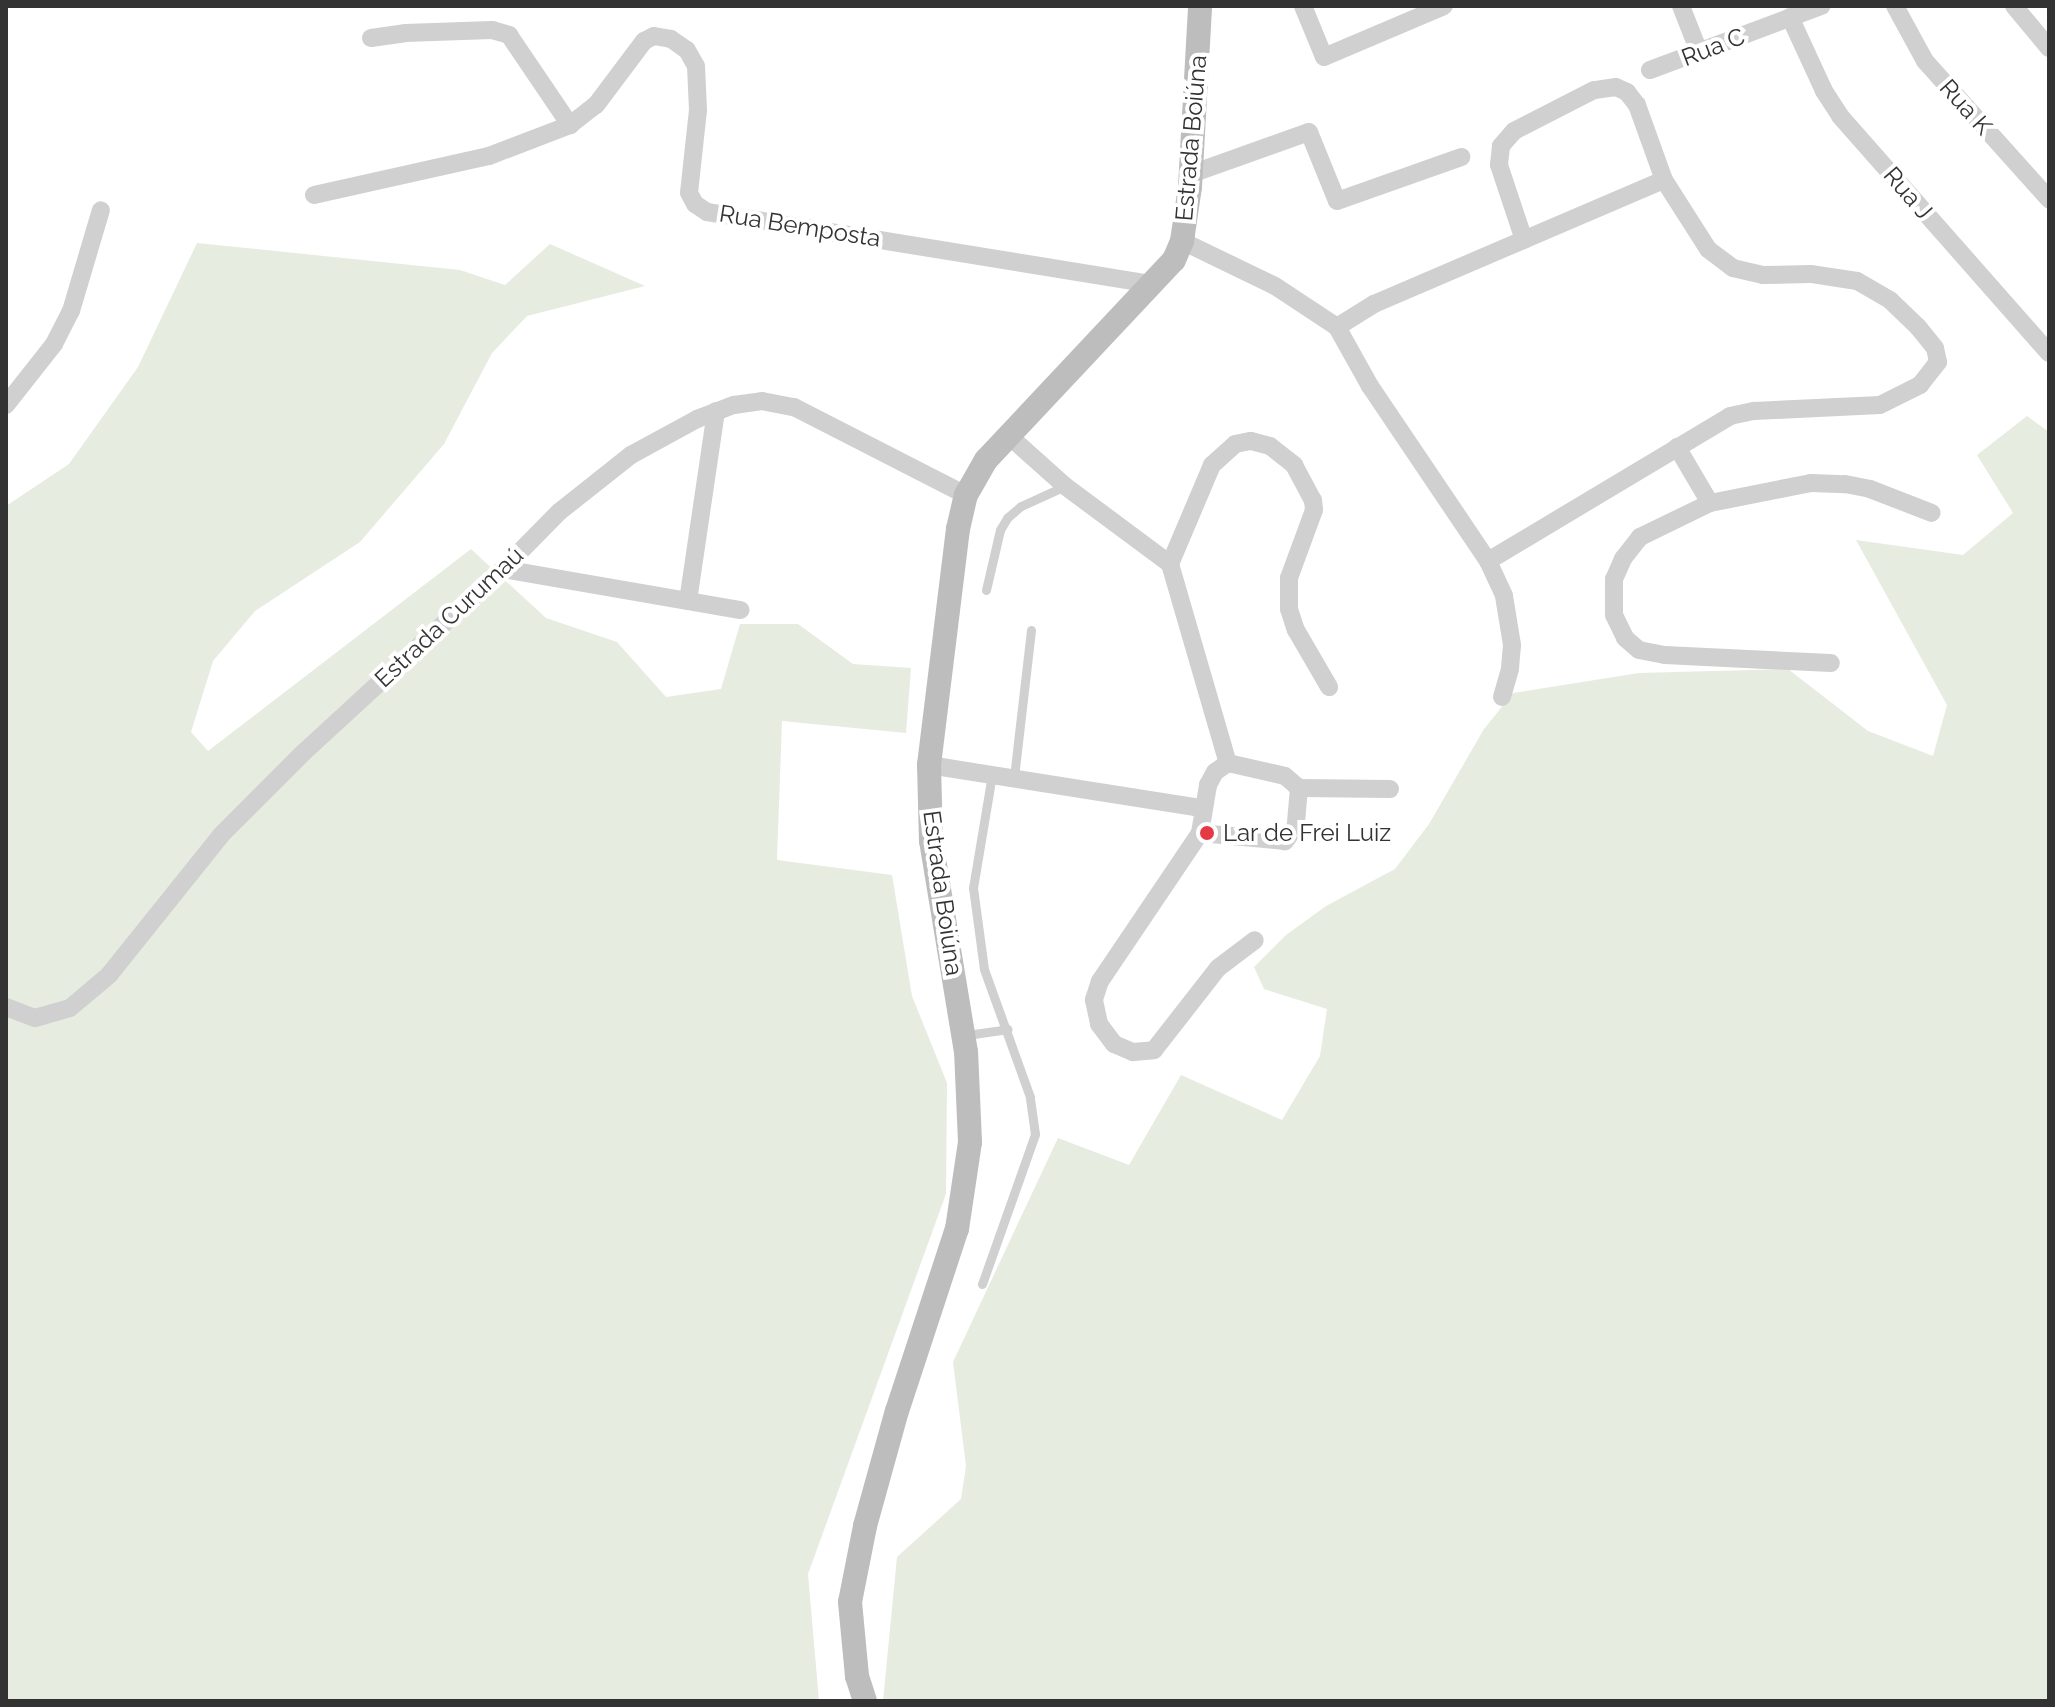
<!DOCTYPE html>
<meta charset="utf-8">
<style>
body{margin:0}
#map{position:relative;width:2055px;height:1707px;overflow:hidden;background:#fff;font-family:Raleway,sans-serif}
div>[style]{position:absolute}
.green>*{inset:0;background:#e6ecdf}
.lane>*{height:9px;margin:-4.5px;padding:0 4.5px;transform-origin:4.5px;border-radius:4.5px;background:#d0d0d0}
.street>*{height:18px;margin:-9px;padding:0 9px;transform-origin:9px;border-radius:9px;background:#d0d0d0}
.secondary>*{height:24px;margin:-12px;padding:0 12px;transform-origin:12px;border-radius:12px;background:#bdbdbd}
.dots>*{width:22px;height:22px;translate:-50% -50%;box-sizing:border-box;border:4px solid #fff;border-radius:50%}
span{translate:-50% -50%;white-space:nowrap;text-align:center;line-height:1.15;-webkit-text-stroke:8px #fff;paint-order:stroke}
.street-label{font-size:24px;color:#333}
.poi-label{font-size:24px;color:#333}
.left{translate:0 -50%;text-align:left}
.frame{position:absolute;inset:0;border:8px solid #333;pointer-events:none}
</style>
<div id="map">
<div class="green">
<div style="clip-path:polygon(197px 243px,460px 270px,505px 285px,550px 244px,645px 286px,527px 316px,492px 353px,444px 444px,360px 542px,255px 611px,213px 661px,191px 732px,208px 751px,471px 549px,546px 618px,617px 642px,666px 697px,721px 689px,740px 624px,798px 624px,853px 664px,911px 668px,906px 733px,782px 721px,777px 860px,892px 875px,912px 996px,947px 1083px,946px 1194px,808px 1574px,819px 1701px,6px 1701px,6px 506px,69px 464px,138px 367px)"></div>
<div style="clip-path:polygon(2027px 416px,2049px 432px,2049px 1701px,883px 1701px,897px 1557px,961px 1499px,966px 1466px,953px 1362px,1058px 1138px,1129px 1165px,1181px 1075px,1282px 1120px,1320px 1056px,1327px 1009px,1264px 989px,1254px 967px,1286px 935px,1326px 906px,1395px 869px,1429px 824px,1484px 729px,1513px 693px,1639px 673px,1788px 669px,1868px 731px,1933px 756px,1947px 705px,1856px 540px,1963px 555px,2013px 513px,1977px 455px)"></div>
</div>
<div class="lane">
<div style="left:986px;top:590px;width:62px;rotate:-76.9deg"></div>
<div style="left:1000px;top:530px;width:14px;rotate:-60deg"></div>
<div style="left:1007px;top:518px;width:18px;rotate:-41deg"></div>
<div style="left:1021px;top:506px;width:48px;rotate:-24.4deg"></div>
<div style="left:1014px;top:777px;width:148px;rotate:-83.4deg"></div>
<div style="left:967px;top:1035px;width:41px;rotate:-8.3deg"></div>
<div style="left:982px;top:1284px;width:159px;rotate:-70.5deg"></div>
<div style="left:1035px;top:1134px;width:37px;rotate:-98deg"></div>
<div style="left:1030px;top:1097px;width:136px;rotate:-109.8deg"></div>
<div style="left:984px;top:969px;width:82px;rotate:-97.7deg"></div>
<div style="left:973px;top:888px;width:116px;rotate:-80.5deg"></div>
</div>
<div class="street">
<div style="left:1303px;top:6px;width:55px;rotate:67.6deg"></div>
<div style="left:1324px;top:57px;width:130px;rotate:-23deg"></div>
<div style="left:1681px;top:6px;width:49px;rotate:68.6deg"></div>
<div style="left:1895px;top:6px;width:63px;rotate:61.4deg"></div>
<div style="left:1925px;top:61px;width:186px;rotate:48.1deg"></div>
<div style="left:2014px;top:6px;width:55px;rotate:50.2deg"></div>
<div style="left:1790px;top:17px;width:81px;rotate:65.3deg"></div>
<div style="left:1824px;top:91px;width:30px;rotate:57deg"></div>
<div style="left:1840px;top:116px;width:316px;rotate:48.6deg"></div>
<div style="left:371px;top:38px;width:34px;rotate:-8deg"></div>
<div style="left:405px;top:33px;width:87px;rotate:-2deg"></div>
<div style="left:492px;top:30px;width:18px;rotate:16deg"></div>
<div style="left:509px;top:35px;width:109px;rotate:55.9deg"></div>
<div style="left:1650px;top:70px;width:183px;rotate:-20.5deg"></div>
<div style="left:1191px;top:174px;width:125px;rotate:-19.6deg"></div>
<div style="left:1309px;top:132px;width:74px;rotate:67.9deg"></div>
<div style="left:1337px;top:201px;width:132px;rotate:-19.5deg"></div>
<div style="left:314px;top:195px;width:179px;rotate:-12.6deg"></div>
<div style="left:489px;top:156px;width:87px;rotate:-20.9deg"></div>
<div style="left:570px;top:125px;width:33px;rotate:-38deg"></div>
<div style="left:596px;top:105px;width:80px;rotate:-53.1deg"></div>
<div style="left:644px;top:41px;width:11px;rotate:-27deg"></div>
<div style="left:654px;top:36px;width:17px;rotate:10deg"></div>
<div style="left:671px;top:39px;width:19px;rotate:35deg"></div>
<div style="left:687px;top:50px;width:18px;rotate:61deg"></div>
<div style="left:696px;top:66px;width:44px;rotate:87.4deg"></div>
<div style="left:698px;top:110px;width:83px;rotate:96.2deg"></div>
<div style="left:689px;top:193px;width:13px;rotate:61deg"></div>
<div style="left:695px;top:204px;width:14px;rotate:34deg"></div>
<div style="left:707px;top:212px;width:452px;rotate:9.2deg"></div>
<div style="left:1182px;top:241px;width:103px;rotate:25.8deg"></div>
<div style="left:1275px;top:286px;width:74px;rotate:33.5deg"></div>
<div style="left:1337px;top:327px;width:44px;rotate:-31.9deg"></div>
<div style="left:1374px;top:304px;width:315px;rotate:-23.2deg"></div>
<div style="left:1337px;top:327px;width:68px;rotate:60.8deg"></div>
<div style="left:1370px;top:386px;width:211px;rotate:56deg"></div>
<div style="left:1488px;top:561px;width:38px;rotate:65deg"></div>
<div style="left:1504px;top:596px;width:50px;rotate:80.7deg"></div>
<div style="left:1512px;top:645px;width:24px;rotate:95deg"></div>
<div style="left:1510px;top:669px;width:29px;rotate:106deg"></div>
<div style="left:6px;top:405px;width:78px;rotate:-51.8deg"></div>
<div style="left:54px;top:344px;width:37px;rotate:-63deg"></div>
<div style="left:71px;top:311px;width:105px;rotate:-73.5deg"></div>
<div style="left:1008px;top:435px;width:76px;rotate:41.8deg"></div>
<div style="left:1065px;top:486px;width:131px;rotate:36.6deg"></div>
<div style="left:1170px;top:564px;width:207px;rotate:73.8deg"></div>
<div style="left:1677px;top:447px;width:65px;rotate:59.5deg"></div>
<div style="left:1710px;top:503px;width:103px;rotate:-11.2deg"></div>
<div style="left:1811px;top:483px;width:34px;rotate:2deg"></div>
<div style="left:1845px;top:484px;width:25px;rotate:11deg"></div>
<div style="left:1870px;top:489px;width:66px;rotate:21.2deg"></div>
<div style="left:1710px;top:503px;width:78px;rotate:154.1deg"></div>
<div style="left:1640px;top:537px;width:28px;rotate:128deg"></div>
<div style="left:1623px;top:559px;width:22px;rotate:114deg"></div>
<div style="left:1614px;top:579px;width:36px;rotate:90deg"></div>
<div style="left:1614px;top:615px;width:25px;rotate:64deg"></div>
<div style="left:1625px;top:638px;width:18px;rotate:41deg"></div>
<div style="left:1639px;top:650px;width:26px;rotate:11deg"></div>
<div style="left:1665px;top:655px;width:166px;rotate:2.8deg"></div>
<div style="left:1488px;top:561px;width:282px;rotate:-30.9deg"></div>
<div style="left:1730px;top:416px;width:25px;rotate:-12deg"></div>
<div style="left:1754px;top:411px;width:126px;rotate:-2.7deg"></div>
<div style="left:1880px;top:405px;width:45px;rotate:-26.6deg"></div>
<div style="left:1920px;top:385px;width:29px;rotate:-52deg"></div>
<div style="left:1938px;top:362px;width:14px;rotate:-102deg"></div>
<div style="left:1935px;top:348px;width:27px;rotate:-129deg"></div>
<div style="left:1918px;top:327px;width:39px;rotate:-136deg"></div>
<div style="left:1890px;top:300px;width:38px;rotate:-150deg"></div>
<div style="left:1857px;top:281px;width:47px;rotate:-171.3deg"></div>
<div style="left:1811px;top:274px;width:48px;rotate:178.8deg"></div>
<div style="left:1763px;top:275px;width:31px;rotate:-167deg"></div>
<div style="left:1733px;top:268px;width:31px;rotate:-143deg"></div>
<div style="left:1708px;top:249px;width:82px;rotate:-122.5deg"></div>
<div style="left:1664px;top:180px;width:80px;rotate:-109.8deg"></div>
<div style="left:1637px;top:105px;width:16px;rotate:-128deg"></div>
<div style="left:1627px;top:92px;width:12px;rotate:-156deg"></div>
<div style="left:1616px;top:87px;width:22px;rotate:172deg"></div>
<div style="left:1594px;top:90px;width:90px;rotate:152.9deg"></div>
<div style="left:1514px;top:131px;width:20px;rotate:131deg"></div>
<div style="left:1501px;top:146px;width:19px;rotate:96deg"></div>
<div style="left:1499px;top:165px;width:79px;rotate:71.6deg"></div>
<div style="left:1170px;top:564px;width:108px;rotate:-67deg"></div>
<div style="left:1212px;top:465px;width:31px;rotate:-42deg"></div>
<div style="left:1235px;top:444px;width:16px;rotate:-11deg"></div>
<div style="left:1251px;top:441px;width:20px;rotate:15deg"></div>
<div style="left:1270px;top:446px;width:31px;rotate:38deg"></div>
<div style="left:1294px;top:465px;width:40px;rotate:62deg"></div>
<div style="left:1313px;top:500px;width:10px;rotate:84deg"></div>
<div style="left:1314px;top:510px;width:72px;rotate:110.2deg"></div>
<div style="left:1289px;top:578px;width:31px;rotate:90deg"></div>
<div style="left:1289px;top:609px;width:22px;rotate:72deg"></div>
<div style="left:1296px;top:630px;width:66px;rotate:59.9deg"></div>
<div style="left:503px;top:569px;width:241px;rotate:9.8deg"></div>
<div style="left:688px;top:601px;width:192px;rotate:-81.6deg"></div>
<div style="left:1228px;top:763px;width:58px;rotate:12.8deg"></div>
<div style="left:1285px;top:776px;width:18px;rotate:41deg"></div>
<div style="left:1299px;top:788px;width:38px;rotate:95deg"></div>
<div style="left:1296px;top:826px;width:19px;rotate:126deg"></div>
<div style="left:1285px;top:841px;width:85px;rotate:-174.6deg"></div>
<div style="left:1200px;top:833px;width:49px;rotate:-80.5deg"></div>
<div style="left:1208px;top:785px;width:15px;rotate:-62deg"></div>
<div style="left:1215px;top:772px;width:16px;rotate:-35deg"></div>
<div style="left:929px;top:765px;width:276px;rotate:9deg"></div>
<div style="left:1299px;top:788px;width:91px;rotate:0.6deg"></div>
<div style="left:1200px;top:833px;width:179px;rotate:124deg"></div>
<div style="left:1100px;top:981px;width:20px;rotate:108deg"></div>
<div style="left:1094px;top:1000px;width:25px;rotate:78deg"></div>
<div style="left:1099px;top:1024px;width:25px;rotate:53deg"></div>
<div style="left:1114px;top:1044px;width:21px;rotate:23deg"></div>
<div style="left:1133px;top:1052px;width:21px;rotate:-5deg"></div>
<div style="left:1154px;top:1050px;width:104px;rotate:-52deg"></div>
<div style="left:1218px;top:968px;width:46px;rotate:-37.1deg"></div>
<div style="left:6px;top:1007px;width:31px;rotate:21deg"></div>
<div style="left:35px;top:1018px;width:36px;rotate:-16deg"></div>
<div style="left:70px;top:1008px;width:51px;rotate:-40.2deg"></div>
<div style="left:109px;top:975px;width:179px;rotate:-51.3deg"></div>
<div style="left:221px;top:835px;width:116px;rotate:-45deg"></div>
<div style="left:303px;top:753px;width:272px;rotate:-42.6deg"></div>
<div style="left:503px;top:569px;width:80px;rotate:-45.5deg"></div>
<div style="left:559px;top:512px;width:92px;rotate:-38.4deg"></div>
<div style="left:631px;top:455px;width:75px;rotate:-28.6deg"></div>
<div style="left:697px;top:419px;width:40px;rotate:-21deg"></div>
<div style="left:734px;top:405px;width:28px;rotate:-8deg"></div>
<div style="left:762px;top:401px;width:33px;rotate:11deg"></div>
<div style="left:794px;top:407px;width:193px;rotate:27.1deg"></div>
</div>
<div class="secondary">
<div style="left:865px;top:1701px;width:26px;rotate:-108deg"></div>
<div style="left:857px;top:1676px;width:74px;rotate:-95.4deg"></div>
<div style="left:850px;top:1602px;width:77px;rotate:-78.8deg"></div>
<div style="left:865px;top:1526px;width:119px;rotate:-74.5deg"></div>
<div style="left:897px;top:1411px;width:192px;rotate:-71.8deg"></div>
<div style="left:957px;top:1229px;width:88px;rotate:-81.5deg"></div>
<div style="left:970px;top:1142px;width:90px;rotate:-92.5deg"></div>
<div style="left:966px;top:1052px;width:214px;rotate:-99.4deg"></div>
<div style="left:931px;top:841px;width:76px;rotate:-91.5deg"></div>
<div style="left:929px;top:765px;width:238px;rotate:-83deg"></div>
<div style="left:958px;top:529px;width:35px;rotate:-77deg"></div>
<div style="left:966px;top:495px;width:40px;rotate:-60.3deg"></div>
<div style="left:986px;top:460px;width:274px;rotate:-46.8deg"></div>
<div style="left:1174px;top:260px;width:21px;rotate:-67deg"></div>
<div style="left:1182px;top:241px;width:55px;rotate:-81.6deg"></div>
<div style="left:1190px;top:187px;width:181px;rotate:-86.8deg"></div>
</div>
<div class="dots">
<div style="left:1207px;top:833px;background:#e63946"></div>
</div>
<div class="street-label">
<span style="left:1713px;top:47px;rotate:-21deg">Rua C</span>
<span style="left:1966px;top:107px;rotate:48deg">Rua K</span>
<span style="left:1191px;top:138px;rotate:-85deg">Estrada Boiúna</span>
<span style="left:1908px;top:193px;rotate:49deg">Rua J</span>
<span style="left:800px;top:226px;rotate:9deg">Rua Bemposta</span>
<span style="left:449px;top:617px;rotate:-43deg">Estrada Curumaú</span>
<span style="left:943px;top:893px;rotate:82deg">Estrada Boiúna</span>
</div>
<div class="poi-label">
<span class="left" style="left:1223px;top:833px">Lar de Frei Luiz</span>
</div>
<div class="frame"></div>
</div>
